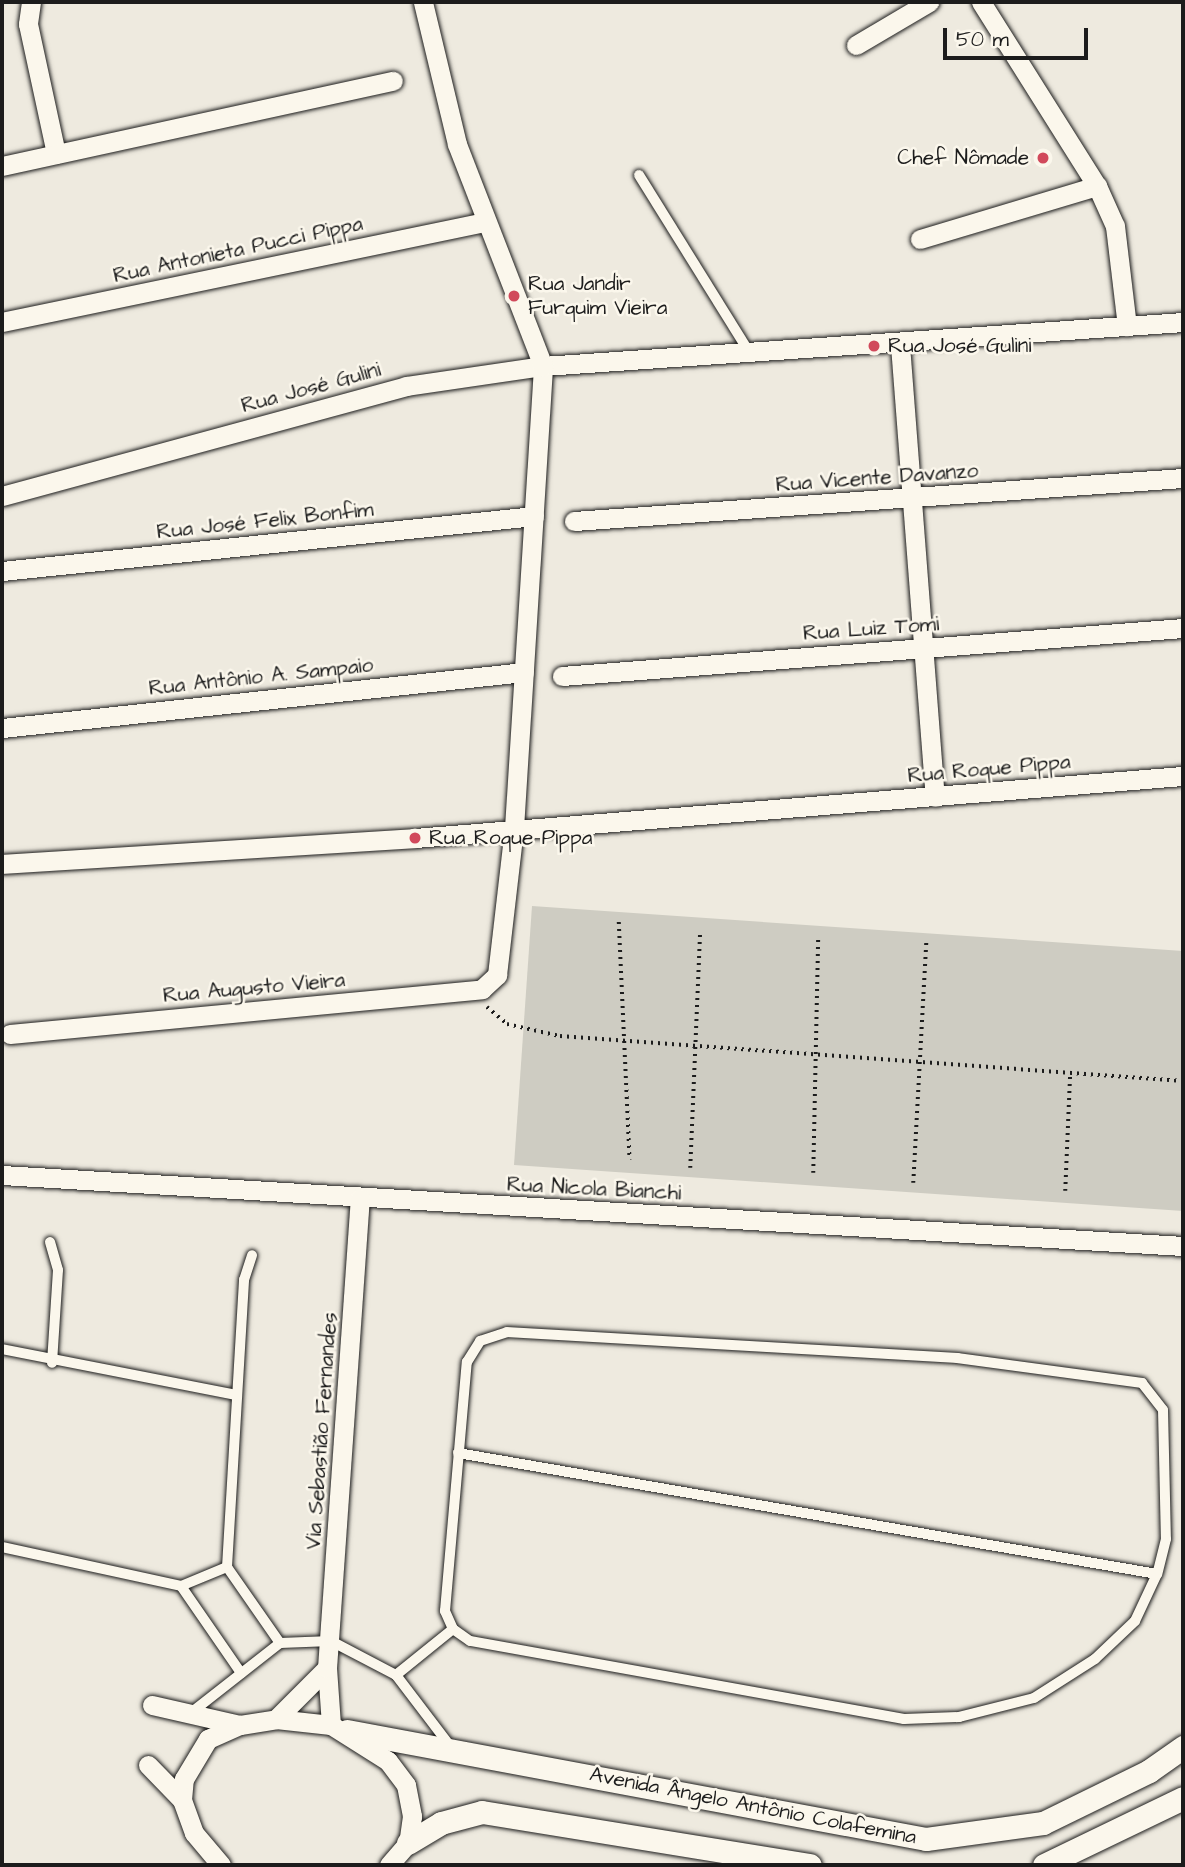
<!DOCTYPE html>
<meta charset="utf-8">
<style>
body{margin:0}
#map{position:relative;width:1185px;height:1867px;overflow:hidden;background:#eeeadf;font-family:"Architects Daughter",sans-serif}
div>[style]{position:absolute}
.green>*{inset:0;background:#ceccc2}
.path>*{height:3.5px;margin-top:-1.75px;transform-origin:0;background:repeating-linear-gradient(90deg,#1c1c1c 0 2px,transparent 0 7px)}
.roads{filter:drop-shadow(0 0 2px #1c1c1c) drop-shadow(0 0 2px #1c1c1c)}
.service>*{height:10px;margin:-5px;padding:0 5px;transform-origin:5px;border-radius:5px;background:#fbf7ec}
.minor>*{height:19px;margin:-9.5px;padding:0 9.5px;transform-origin:9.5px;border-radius:9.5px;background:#fbf7ec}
.tertiary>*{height:23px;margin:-11.5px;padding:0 11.5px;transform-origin:11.5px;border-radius:11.5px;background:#fbf7ec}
.dots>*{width:19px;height:19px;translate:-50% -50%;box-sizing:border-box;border:4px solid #fbf7ec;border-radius:50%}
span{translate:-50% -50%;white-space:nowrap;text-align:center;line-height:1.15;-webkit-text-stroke:5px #fbf7ec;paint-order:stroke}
.poi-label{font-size:21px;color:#1c1c1c}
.right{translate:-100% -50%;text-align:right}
.left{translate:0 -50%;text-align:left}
.street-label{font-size:21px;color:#1c1c1c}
.frame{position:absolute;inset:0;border:4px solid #1c1c1c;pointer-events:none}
.scale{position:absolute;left:943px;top:28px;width:145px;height:32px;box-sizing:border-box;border:4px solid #1c1c1c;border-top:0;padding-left:9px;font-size:21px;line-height:24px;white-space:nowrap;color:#1c1c1c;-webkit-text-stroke:5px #fbf7ec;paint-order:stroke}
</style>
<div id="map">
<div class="green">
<div style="clip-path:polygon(532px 906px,1183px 951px,1183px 1211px,514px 1165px)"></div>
</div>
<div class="path">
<div style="left:619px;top:922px;width:238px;rotate:87.4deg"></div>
<div style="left:487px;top:1007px;width:26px;rotate:40deg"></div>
<div style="left:507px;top:1024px;width:54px;rotate:12.8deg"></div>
<div style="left:560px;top:1036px;width:625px;rotate:4.13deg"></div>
<div style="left:690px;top:1168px;width:236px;rotate:-87.6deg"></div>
<div style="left:813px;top:1173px;width:235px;rotate:-88.8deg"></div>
<div style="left:913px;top:1183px;width:241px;rotate:-86.9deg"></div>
<div style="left:1065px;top:1191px;width:118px;rotate:-87.6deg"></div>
</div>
<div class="roads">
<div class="service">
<div style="left:639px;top:175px;width:210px;rotate:58.1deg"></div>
<div style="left:50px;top:1242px;width:29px;rotate:74deg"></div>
<div style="left:58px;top:1270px;width:93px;rotate:93.7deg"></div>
<div style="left:507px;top:1332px;width:451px;rotate:3.3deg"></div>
<div style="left:957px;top:1358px;width:187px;rotate:7.7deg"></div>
<div style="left:1142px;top:1383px;width:34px;rotate:52deg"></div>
<div style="left:1163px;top:1410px;width:129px;rotate:88.7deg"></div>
<div style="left:1166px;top:1539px;width:36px;rotate:104deg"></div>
<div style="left:1157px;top:1574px;width:52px;rotate:115.1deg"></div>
<div style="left:1135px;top:1621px;width:55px;rotate:136.5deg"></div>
<div style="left:1095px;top:1659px;width:72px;rotate:147.4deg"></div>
<div style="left:1034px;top:1698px;width:77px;rotate:165.8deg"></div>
<div style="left:959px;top:1717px;width:55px;rotate:177.9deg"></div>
<div style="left:904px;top:1719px;width:441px;rotate:-169.8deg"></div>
<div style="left:470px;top:1641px;width:21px;rotate:-145deg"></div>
<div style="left:453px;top:1629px;width:20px;rotate:-114deg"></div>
<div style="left:445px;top:1611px;width:250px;rotate:-85deg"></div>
<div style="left:467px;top:1362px;width:25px;rotate:-58deg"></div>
<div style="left:480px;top:1341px;width:28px;rotate:-18deg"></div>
<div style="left:2px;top:1349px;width:239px;rotate:11.1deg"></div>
<div style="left:458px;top:1453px;width:709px;rotate:9.82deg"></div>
<div style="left:2px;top:1547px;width:183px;rotate:12.3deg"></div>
<div style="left:181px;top:1586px;width:50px;rotate:-22.4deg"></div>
<div style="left:227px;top:1567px;width:288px;rotate:-86.6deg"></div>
<div style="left:244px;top:1280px;width:26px;rotate:-72deg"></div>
<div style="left:227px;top:1567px;width:93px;rotate:55.1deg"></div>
<div style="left:181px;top:1586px;width:106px;rotate:55.4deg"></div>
<div style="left:396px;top:1675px;width:73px;rotate:-38.9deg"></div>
<div style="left:192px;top:1712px;width:112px;rotate:-38.1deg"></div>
<div style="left:280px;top:1643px;width:51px;rotate:-2.2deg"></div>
<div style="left:331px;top:1641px;width:73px;rotate:27.6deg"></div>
<div style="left:396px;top:1675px;width:89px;rotate:52.7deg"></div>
</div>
<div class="minor">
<div style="left:31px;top:2px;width:22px;rotate:98deg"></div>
<div style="left:28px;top:24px;width:133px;rotate:77.8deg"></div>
<div style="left:981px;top:2px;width:218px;rotate:57.8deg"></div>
<div style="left:1097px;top:186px;width:44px;rotate:65.8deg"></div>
<div style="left:1115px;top:226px;width:101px;rotate:83.2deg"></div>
<div style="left:856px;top:45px;width:85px;rotate:-30.5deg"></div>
<div style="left:2px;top:166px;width:400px;rotate:-12.3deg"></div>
<div style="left:920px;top:239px;width:185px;rotate:-16.7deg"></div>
<div style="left:2px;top:322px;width:492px;rotate:-11.7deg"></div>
<div style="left:900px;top:345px;width:453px;rotate:85.6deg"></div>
<div style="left:2px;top:496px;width:419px;rotate:-15.2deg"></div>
<div style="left:406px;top:386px;width:138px;rotate:-8.3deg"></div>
<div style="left:543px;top:366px;width:642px;rotate:-3.93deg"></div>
<div style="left:574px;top:521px;width:611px;rotate:-4.04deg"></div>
<div style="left:2px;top:571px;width:535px;rotate:-5.9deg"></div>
<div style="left:562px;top:676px;width:623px;rotate:-4.42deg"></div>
<div style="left:2px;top:728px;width:525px;rotate:-6.12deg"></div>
<div style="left:2px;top:864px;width:414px;rotate:-3.6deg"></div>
<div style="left:415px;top:838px;width:770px;rotate:-4.62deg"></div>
<div style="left:10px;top:1034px;width:474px;rotate:-5.4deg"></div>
<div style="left:482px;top:989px;width:21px;rotate:-43deg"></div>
<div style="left:497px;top:975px;width:148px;rotate:-83.4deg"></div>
<div style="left:514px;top:828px;width:463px;rotate:-86.4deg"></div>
<div style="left:543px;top:366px;width:238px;rotate:-111.2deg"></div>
<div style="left:457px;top:144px;width:146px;rotate:-103.5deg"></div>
<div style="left:2px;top:1175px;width:1183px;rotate:3.44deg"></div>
<div style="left:152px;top:1705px;width:90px;rotate:12.8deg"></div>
<div style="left:276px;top:1719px;width:72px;rotate:-45deg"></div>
<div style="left:331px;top:1725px;width:57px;rotate:-94deg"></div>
<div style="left:327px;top:1668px;width:471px;rotate:-86deg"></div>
<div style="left:148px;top:1765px;width:49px;rotate:45.8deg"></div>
<div style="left:221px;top:1865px;width:42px;rotate:-130.2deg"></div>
<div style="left:194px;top:1833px;width:35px;rotate:-110deg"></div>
<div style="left:182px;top:1800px;width:21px;rotate:-85deg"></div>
<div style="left:184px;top:1779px;width:47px;rotate:-59deg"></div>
<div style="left:208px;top:1739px;width:35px;rotate:-24deg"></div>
<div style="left:240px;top:1725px;width:36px;rotate:-9deg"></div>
<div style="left:276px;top:1719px;width:55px;rotate:6.2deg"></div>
<div style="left:331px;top:1725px;width:67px;rotate:32.3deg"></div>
<div style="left:388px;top:1761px;width:30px;rotate:53deg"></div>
<div style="left:406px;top:1785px;width:32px;rotate:79deg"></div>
<div style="left:412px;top:1816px;width:27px;rotate:98deg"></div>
<div style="left:408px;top:1843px;width:29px;rotate:131deg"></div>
</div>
<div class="tertiary">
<div style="left:347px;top:1731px;width:589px;rotate:10.57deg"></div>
<div style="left:926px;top:1839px;width:118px;rotate:-7.8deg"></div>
<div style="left:1043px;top:1823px;width:118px;rotate:-26.1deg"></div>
<div style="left:1149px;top:1771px;width:42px;rotate:-35.2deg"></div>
<div style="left:408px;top:1843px;width:39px;rotate:-31deg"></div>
<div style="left:441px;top:1823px;width:42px;rotate:-15deg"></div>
<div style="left:482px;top:1812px;width:332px;rotate:9.2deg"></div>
<div style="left:1044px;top:1865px;width:154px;rotate:-25.7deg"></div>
</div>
</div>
<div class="dots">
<div style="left:1043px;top:158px;background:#d1495b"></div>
<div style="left:514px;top:296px;background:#d1495b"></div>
<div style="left:874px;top:346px;background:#d1495b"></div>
<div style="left:415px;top:838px;background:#d1495b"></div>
</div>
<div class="poi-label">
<span class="right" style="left:1029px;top:158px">Chef Nômade</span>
<span class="left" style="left:528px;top:296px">Rua Jandir<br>Furquim Vieira</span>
<span class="left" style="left:888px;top:346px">Rua José Gulini</span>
<span class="left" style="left:429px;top:838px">Rua Roque Pippa</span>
</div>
<div class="street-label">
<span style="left:238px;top:250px;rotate:-12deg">Rua Antonieta Pucci Pippa</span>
<span style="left:311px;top:388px;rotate:-15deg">Rua José Gulini</span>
<span style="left:877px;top:478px;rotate:-4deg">Rua Vicente Davanzo</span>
<span style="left:265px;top:521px;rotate:-6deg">Rua José Felix Bonfim</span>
<span style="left:871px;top:629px;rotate:-4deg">Rua Luiz Tomi</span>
<span style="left:261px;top:677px;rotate:-6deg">Rua Antônio A. Sampaio</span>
<span style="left:989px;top:769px;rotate:-5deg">Rua Roque Pippa</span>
<span style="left:254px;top:988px;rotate:-5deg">Rua Augusto Vieira</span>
<span style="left:594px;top:1189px;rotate:3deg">Rua Nicola Bianchi</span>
<span style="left:322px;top:1431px;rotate:-86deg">Via Sebastião Fernandes</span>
<span style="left:753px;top:1806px;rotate:11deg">Avenida Ângelo Antônio Colafemina</span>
</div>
<div class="frame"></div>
<div class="scale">50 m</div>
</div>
